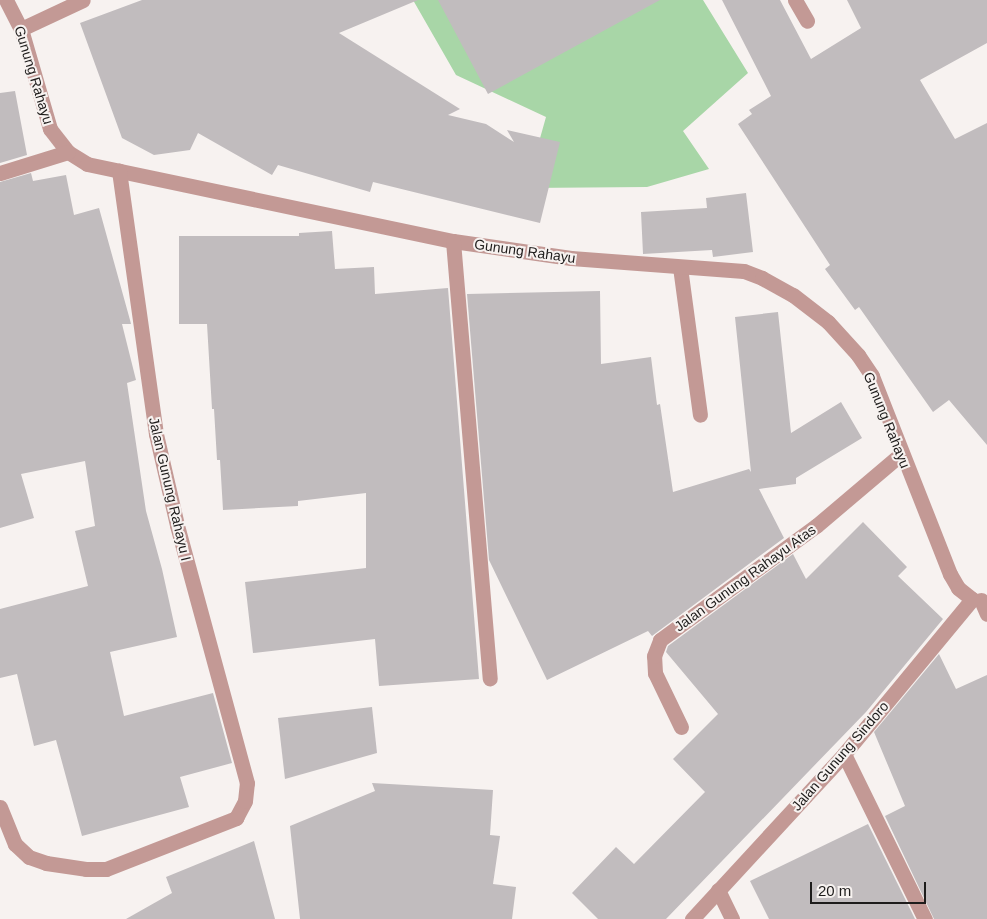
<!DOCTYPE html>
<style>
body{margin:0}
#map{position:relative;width:987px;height:919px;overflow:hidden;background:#f7f2f0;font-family:Helvetica,sans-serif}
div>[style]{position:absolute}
.green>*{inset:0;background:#a8d6a7}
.building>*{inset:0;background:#c1bcbe}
.lane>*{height:15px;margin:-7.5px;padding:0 7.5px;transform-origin:7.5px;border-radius:7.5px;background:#c39995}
.street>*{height:15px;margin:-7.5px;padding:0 7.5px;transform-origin:7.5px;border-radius:7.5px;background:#c39995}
span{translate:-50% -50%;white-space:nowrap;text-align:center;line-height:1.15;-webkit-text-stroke:4px #f7f2f0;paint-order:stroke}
.street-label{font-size:14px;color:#1e1c1b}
.scale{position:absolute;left:810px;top:882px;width:116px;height:22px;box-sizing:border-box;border:2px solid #1e1c1b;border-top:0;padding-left:6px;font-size:15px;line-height:18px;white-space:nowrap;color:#1e1c1b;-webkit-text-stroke:4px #f7f2f0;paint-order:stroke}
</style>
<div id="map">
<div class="green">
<div style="clip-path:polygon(413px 0,703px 0,748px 73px,683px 131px,709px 169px,647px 187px,526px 188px,546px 117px,456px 75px)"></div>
</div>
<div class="building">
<div style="clip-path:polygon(142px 0,418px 0,339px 33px,460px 109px,448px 115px,486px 124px,514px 142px,507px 130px,560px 142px,540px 223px,373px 182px,370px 192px,278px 165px,272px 175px,198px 133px,190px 150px,154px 155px,122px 138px,80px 23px)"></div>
<div style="clip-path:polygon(438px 0,660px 0,488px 94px)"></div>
<div style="clip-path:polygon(722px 0,780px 0,811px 59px,861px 28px,847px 0,987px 0,987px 43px,920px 80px,955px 139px,987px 123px,987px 445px,949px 400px,933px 412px,859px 307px,855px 310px,825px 269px,830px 265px,738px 124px,752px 114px,749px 110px,771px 96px)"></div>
<div style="clip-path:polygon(15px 91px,27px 155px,0 163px,0 93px)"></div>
<div style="clip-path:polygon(31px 173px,33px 181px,66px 175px,74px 215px,99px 208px,130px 320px,131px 324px,122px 324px,136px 380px,127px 383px,146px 511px,162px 569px,177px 637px,110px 652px,124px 716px,213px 693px,232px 763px,180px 777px,189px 807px,82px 836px,56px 740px,34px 746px,17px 674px,0 678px,0 609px,88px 586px,75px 531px,95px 526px,85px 461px,21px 474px,34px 518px,0 528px,0 182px)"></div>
<div style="clip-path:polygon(746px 193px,753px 252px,713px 257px,712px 250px,643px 254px,641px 212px,707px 208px,706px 198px)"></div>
<div style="clip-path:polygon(332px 231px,335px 269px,374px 267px,375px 294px,448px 288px,479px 679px,379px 686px,375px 639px,253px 653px,245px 582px,366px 568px,366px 493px,298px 501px,298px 506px,223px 510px,220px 460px,217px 460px,214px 409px,212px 409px,207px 324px,179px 324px,179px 236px,299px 236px,299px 233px)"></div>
<div style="clip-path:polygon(600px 291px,601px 364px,651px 357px,657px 405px,660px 404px,673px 492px,749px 469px,751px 472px,735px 317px,778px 312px,791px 433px,841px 402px,862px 438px,796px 478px,796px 484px,759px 489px,784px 538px,652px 636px,648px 631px,547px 680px,489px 560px,467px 294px)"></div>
<div style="clip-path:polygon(863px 522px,907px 567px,898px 576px,943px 619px,866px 712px,666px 919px,598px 919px,572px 893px,616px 847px,634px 864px,705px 792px,673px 759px,718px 714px,666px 652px,668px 646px,793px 554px,806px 579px)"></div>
<div style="clip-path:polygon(939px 654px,956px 689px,987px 675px,987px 919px,934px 919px,885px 816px,905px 806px,874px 732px)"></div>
<div style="clip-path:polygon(372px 707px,377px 753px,285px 779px,278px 718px)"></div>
<div style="clip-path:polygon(372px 783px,493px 790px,490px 835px,500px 836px,493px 884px,516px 887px,512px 919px,300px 919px,290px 826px,375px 791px)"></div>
<div style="clip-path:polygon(868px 824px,915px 919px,769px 919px,750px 881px)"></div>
<div style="clip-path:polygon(254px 841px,275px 919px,126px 919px,172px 893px,166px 877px)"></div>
</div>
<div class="lane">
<div style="left:680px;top:267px;width:149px;rotate:82.3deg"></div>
</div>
<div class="street">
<div style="left:6px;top:0;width:33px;rotate:63deg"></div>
<div style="left:21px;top:29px;width:104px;rotate:73.8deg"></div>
<div style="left:50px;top:129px;width:29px;rotate:52deg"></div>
<div style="left:68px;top:152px;width:22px;rotate:32deg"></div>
<div style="left:87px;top:164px;width:374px;rotate:11.9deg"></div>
<div style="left:453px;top:241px;width:119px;rotate:8.2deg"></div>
<div style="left:571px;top:258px;width:173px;rotate:4.3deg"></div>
<div style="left:744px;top:271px;width:19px;rotate:21deg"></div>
<div style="left:762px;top:278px;width:35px;rotate:29deg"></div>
<div style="left:793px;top:295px;width:44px;rotate:37.6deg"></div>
<div style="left:828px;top:322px;width:45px;rotate:47.7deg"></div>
<div style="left:858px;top:355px;width:25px;rotate:56deg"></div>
<div style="left:872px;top:376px;width:213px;rotate:68.5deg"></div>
<div style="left:950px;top:574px;width:16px;rotate:60deg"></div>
<div style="left:958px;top:588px;width:18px;rotate:38deg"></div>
<div style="left:795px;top:0;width:24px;rotate:60deg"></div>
<div style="left:21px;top:29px;width:68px;rotate:-25.1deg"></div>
<div style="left:0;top:173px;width:71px;rotate:-17.2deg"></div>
<div style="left:453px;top:241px;width:439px;rotate:85.2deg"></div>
<div style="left:981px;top:600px;width:15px;rotate:67deg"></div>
<div style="left:681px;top:727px;width:60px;rotate:-115.7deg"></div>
<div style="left:655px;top:673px;width:17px;rotate:-93deg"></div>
<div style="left:654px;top:656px;width:17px;rotate:-69deg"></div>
<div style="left:660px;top:640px;width:193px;rotate:-36.2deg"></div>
<div style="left:816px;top:526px;width:111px;rotate:-40.3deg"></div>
<div style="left:844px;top:754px;width:184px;rotate:63.9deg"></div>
<div style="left:0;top:807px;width:40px;rotate:68deg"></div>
<div style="left:15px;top:844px;width:19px;rotate:43deg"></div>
<div style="left:29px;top:857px;width:18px;rotate:19deg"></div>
<div style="left:46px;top:863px;width:40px;rotate:8.5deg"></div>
<div style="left:86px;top:869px;width:20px"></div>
<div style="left:106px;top:869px;width:140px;rotate:-21.4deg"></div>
<div style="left:236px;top:818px;width:19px;rotate:-62deg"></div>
<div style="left:245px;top:801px;width:18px;rotate:-84deg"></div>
<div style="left:247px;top:783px;width:267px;rotate:-105.2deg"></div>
<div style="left:177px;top:525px;width:93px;rotate:-103deg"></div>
<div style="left:156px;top:434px;width:266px;rotate:-98deg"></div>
<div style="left:718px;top:890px;width:32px;rotate:64deg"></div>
<div style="left:692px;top:919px;width:224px;rotate:-47.3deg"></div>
<div style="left:844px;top:754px;width:201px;rotate:-50.4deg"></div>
</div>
<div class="street-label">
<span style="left:34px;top:75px;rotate:73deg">Gunung Rahayu</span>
<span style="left:525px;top:251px;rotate:8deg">Gunung Rahayu</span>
<span style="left:887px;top:420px;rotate:68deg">Gunung Rahayu</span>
<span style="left:170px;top:489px;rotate:77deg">Jalan Gunung Rahayu I</span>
<span style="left:745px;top:578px;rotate:-36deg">Jalan Gunung Rahayu Atas</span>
<span style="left:840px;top:756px;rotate:-49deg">Jalan Gunung Sindoro</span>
</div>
<div class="scale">20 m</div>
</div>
